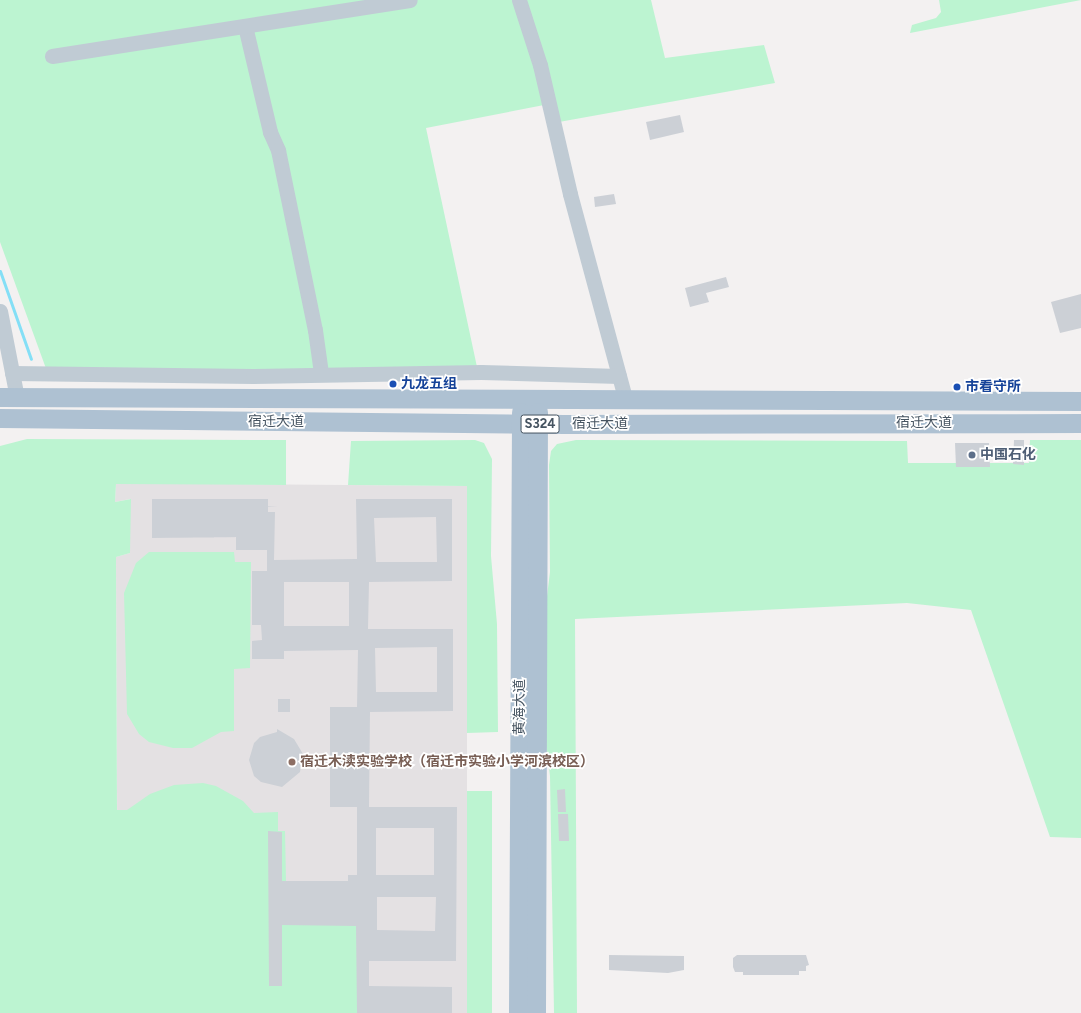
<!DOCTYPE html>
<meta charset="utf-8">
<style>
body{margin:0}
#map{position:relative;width:1081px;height:1013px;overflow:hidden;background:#f3f1f1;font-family:Figtree,"Noto Sans SC",sans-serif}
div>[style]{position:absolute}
.education>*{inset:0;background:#e4e1e3}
.green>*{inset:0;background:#bcf4d1}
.stream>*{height:3px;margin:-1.5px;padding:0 1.5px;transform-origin:1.5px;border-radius:1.5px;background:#84dff6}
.building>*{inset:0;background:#ccd0d6}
.minor>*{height:15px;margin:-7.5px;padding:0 7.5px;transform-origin:7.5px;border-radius:7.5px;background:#c0cbd4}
.major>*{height:19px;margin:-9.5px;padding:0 9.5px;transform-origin:9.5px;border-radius:9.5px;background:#aec1d2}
.dots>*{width:11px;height:11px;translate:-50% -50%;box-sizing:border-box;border:2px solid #fff;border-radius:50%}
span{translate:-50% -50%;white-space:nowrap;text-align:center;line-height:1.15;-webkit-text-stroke:3.5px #fff;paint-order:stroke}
.shield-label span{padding:1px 3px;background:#fff;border:1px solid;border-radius:3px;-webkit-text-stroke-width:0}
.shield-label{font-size:13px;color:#465461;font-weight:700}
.transit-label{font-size:14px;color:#164399;font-weight:700}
.left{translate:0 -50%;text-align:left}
.street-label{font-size:14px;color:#465461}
.service-label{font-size:14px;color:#4e5e75;font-weight:700}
.education-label{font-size:14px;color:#785e54;font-weight:700}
</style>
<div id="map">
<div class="education">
<div style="clip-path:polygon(116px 483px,467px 486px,467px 1013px,118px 1013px,116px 557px,130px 553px,130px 499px,115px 502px)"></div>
</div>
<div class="green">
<div style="clip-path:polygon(0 0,651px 0,665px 58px,764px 45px,775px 83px,559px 122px,544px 105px,426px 128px,477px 367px,48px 374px,0 242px)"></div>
<div style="clip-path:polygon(939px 0,1081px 0,910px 33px,912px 25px,936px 18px,941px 12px)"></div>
<div style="clip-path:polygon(27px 439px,286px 440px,286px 485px,116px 484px,115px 502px,131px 499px,130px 553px,116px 557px,117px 810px,127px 810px,150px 794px,174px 785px,203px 783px,216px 786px,243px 801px,254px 813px,278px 812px,278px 831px,285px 831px,286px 881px,348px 881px,348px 875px,357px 875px,358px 1013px,118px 1013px,117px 848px,118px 1013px,0 1013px,0 446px)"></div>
<div style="clip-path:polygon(475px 440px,484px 443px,492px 459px,491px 556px,497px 624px,498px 732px,467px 733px,467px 486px,348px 485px,351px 441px)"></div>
<div style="clip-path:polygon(576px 440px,907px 441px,908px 463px,1029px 463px,1030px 440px,1081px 440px,1081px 838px,1050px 837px,971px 610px,907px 603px,575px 619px,577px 1013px,554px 1013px,550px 776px,546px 744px,546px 604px,550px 572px,549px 465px,551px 451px,557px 444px)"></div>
<div style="clip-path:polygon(149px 552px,234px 552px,235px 562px,251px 562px,250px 668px,234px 669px,234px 731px,221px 732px,192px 748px,173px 748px,149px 742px,139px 734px,127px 714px,124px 593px,136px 563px)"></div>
<div style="clip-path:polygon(467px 791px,492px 791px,492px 1013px,467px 1013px)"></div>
</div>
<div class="stream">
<div style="left:0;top:271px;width:93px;rotate:70.6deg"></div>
</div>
<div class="building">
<div style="clip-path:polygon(680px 115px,684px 132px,650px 140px,646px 122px)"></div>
<div style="clip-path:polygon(614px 194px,616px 204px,595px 207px,594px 197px)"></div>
<div style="clip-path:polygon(726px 277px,729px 287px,706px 293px,709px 302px,690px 307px,685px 288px)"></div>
<div style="clip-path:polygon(1081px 294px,1081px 328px,1060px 333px,1051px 302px)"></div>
<div style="clip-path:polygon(1014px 440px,1024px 440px,1024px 465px,1013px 464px)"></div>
<div style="clip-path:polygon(955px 443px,989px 443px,990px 467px,956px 467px)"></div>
<div style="clip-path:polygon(evenodd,152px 499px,268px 499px,268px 512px,275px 512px,274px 560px,357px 559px,356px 499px,452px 499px,452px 581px,369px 582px,368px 629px,453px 629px,453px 711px,370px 712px,369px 807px,457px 807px,456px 961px,369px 961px,369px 986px,452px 987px,452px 1013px,357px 1013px,356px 926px,282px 925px,282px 986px,269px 986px,268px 831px,282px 832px,282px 881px,348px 881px,348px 875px,357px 875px,357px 807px,330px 807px,330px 707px,357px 707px,358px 650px,284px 651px,284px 659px,252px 659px,252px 641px,262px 640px,261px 625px,252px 625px,252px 571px,267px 571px,267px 550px,236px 550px,236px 537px,152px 538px,152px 499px,436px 517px,437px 562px,376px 562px,374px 518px,436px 517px,152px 499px,284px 582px,349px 582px,349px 626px,284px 626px,284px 582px,152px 499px,437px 647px,437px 692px,376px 692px,375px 648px,437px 647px,152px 499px,376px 828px,434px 828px,434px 875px,376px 875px,376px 828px,152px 499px,377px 897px,436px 897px,435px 931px,377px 930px,377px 897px)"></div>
<div style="clip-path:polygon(278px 699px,290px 699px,290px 712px,278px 712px)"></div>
<div style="clip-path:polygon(277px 729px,294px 739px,303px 754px,300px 772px,282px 787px,261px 782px,254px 776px,249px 760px,254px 743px,260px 737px,277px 732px)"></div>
<div style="clip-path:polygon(565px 789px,566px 812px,558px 812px,557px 790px)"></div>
<div style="clip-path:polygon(558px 814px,568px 814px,569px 841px,559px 841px)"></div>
<div style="clip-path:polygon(609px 955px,684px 956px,684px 970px,668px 973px,609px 970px)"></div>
<div style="clip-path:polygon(737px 955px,806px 955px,809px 965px,806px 966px,806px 971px,799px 971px,799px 975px,743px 975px,743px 972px,735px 972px,733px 967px,733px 958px)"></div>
</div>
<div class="minor">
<div style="left:519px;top:0;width:68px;rotate:72.1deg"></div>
<div style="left:540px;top:65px;width:132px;rotate:76.9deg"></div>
<div style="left:570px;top:194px;width:214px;rotate:74.9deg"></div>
<div style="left:245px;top:26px;width:109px;rotate:76.7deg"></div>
<div style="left:270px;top:132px;width:20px;rotate:66deg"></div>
<div style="left:278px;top:150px;width:184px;rotate:78.4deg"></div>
<div style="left:315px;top:330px;width:43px;rotate:82.1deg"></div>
<div style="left:52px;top:56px;width:362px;rotate:-8.9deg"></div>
<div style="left:0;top:311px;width:89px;rotate:78.9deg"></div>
<div style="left:12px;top:373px;width:241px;rotate:0.7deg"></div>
<div style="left:253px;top:376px;width:228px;rotate:-1deg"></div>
<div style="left:481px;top:372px;width:138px;rotate:1.7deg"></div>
</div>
<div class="major">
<div style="left:0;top:397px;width:1081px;rotate:0.21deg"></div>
<div style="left:0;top:418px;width:565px;rotate:0.61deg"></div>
<div style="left:565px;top:424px;width:516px;rotate:-0.11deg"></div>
<div style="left:518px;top:1013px;width:601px;rotate:-89.71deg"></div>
<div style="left:536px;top:1013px;width:601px;rotate:-89.81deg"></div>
</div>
<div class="dots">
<div style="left:393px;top:384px;background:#1a4fb4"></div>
<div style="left:957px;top:387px;background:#1a4fb4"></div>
<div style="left:972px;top:455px;background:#5c6f8a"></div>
<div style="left:292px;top:762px;background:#8d6e63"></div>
</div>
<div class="shield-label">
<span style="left:540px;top:424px">S324</span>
</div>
<div class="transit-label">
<span class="left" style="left:401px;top:384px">九龙五组</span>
<span class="left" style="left:965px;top:387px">市看守所</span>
</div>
<div class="street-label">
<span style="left:276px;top:422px">宿迁大道</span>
<span style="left:924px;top:423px">宿迁大道</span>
<span style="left:600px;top:424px">宿迁大道</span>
<span style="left:520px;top:707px;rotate:-90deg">黄海大道</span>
</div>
<div class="service-label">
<span class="left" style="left:980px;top:455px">中国石化</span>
</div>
<div class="education-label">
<span class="left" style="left:300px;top:762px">宿迁木渎实验学校（宿迁市实验小学河滨校区）</span>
</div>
</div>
